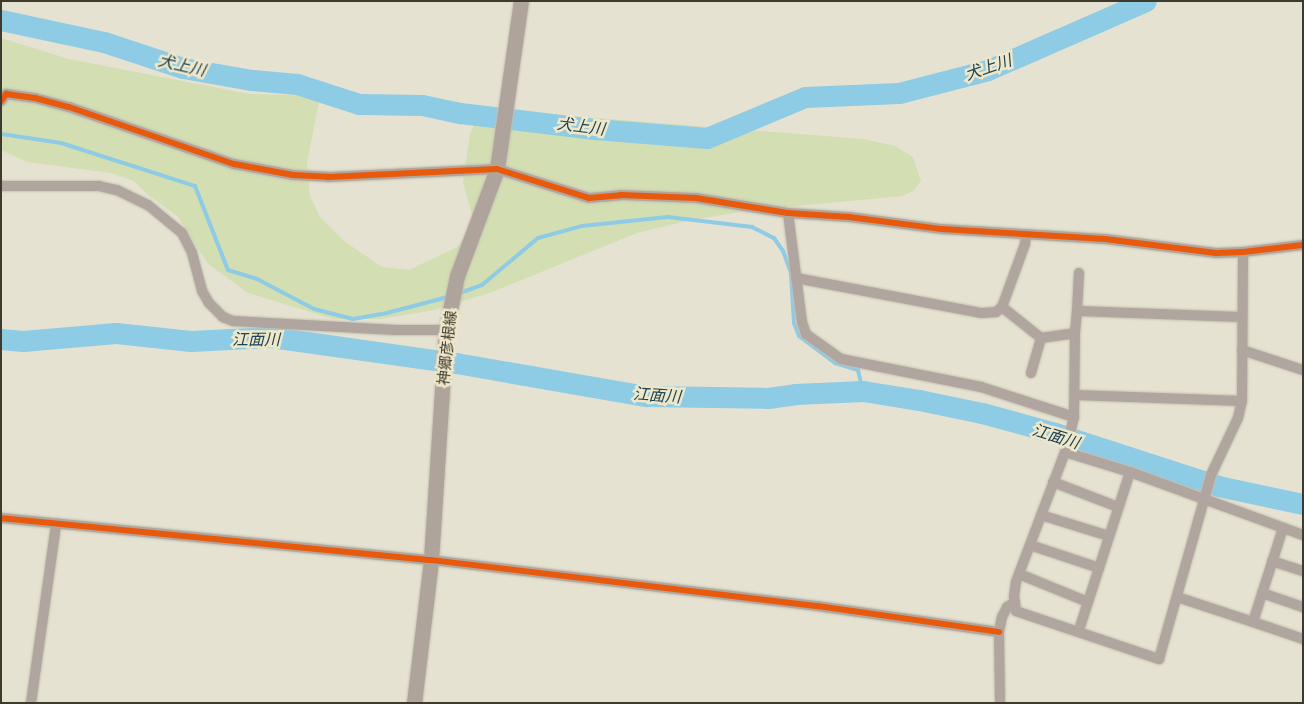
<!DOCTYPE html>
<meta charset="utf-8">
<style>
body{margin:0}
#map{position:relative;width:1304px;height:704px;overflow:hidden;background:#e6e2d1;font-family:"PT Sans Narrow","Noto Sans JP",sans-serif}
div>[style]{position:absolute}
.green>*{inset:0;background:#d3deb3}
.stream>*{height:4px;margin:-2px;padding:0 2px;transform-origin:2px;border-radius:2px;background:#8ecbe5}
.river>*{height:21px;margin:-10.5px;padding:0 10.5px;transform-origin:10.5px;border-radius:10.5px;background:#8ecbe5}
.roads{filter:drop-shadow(0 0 1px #c3c0b2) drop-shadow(0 0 1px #c3c0b2)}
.street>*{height:10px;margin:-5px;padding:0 5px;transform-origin:5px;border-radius:5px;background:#b0a69f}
.secondary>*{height:15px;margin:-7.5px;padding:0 7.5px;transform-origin:7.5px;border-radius:7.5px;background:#afa49b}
.cycleway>*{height:6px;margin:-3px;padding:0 3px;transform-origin:3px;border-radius:3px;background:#e8590c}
span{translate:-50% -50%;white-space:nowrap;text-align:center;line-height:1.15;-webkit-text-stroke:5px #eee7c9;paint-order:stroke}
.street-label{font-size:15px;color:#3d3a2e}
.water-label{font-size:16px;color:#1c4255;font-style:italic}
.frame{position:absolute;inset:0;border:2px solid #3d3a2e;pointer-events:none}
</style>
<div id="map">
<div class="green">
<div style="clip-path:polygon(1px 38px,69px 59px,250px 94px,320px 96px,307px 163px,310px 196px,320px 217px,344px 241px,382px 267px,409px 270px,457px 247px,472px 229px,472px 215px,463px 182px,470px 134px,482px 109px,863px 139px,895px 146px,913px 157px,921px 181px,913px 191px,903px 196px,753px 210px,691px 220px,637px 233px,492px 292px,434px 310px,381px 319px,333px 319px,248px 293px,208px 264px,178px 217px,147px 194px,134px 181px,111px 173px,27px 162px,1px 150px)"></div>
</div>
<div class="stream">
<div style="left:1px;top:134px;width:61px;rotate:8.5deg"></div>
<div style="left:61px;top:143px;width:141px;rotate:17.8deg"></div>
<div style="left:195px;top:186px;width:90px;rotate:68.6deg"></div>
<div style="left:228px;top:270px;width:30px;rotate:17deg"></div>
<div style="left:257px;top:279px;width:64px;rotate:27.8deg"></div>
<div style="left:314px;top:309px;width:40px;rotate:14.4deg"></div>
<div style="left:353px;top:319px;width:35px;rotate:-10deg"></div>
<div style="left:387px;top:313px;width:63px;rotate:-14.7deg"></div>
<div style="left:457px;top:294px;width:27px;rotate:-20deg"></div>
<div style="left:482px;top:285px;width:73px;rotate:-40deg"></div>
<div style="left:538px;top:238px;width:46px;rotate:-15.3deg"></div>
<div style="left:582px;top:226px;width:86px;rotate:-6deg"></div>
<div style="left:668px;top:217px;width:85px;rotate:6.8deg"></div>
<div style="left:752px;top:227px;width:25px;rotate:27deg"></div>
<div style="left:774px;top:238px;width:16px;rotate:55deg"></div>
<div style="left:783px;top:251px;width:23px;rotate:70deg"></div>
<div style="left:791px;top:273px;width:50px;rotate:86.6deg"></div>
<div style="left:794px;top:323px;width:14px;rotate:69deg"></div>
<div style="left:799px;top:336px;width:45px;rotate:36.9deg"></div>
<div style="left:835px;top:363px;width:24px;rotate:17deg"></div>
<div style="left:858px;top:370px;width:22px;rotate:77deg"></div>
</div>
<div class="river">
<div style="left:1px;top:20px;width:105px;rotate:12.1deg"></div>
<div style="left:104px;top:42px;width:83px;rotate:18.2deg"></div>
<div style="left:183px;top:68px;width:70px;rotate:9.9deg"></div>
<div style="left:252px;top:80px;width:45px;rotate:5.1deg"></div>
<div style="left:297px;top:84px;width:65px;rotate:17.9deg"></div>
<div style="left:359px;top:104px;width:63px;rotate:0.9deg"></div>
<div style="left:422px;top:105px;width:39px;rotate:12deg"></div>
<div style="left:460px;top:113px;width:136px;rotate:6.8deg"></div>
<div style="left:595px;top:129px;width:112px;rotate:4.6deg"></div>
<div style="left:707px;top:138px;width:106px;rotate:-22.7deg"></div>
<div style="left:805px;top:97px;width:94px;rotate:-2.4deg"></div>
<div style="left:899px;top:93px;width:92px;rotate:-14.5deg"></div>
<div style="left:988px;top:70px;width:172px;rotate:-23.6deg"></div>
<div style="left:1px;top:339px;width:22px;rotate:5deg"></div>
<div style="left:23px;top:341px;width:93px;rotate:-4.9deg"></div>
<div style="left:116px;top:333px;width:75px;rotate:6.1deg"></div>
<div style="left:191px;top:341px;width:80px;rotate:-2.9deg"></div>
<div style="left:271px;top:337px;width:187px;rotate:8deg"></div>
<div style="left:456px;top:363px;width:193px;rotate:9.9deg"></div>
<div style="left:646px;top:396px;width:122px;rotate:0.9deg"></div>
<div style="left:768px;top:398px;width:27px;rotate:-8deg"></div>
<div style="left:795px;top:394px;width:68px;rotate:-2.5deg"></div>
<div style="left:863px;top:391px;width:57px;rotate:9.1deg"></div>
<div style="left:919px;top:400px;width:64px;rotate:11.7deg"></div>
<div style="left:982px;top:413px;width:76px;rotate:15.3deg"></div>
<div style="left:1055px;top:433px;width:171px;rotate:18deg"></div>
<div style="left:1218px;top:486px;width:87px;rotate:12deg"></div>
</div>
<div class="roads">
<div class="street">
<div style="left:1px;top:101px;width:9px;rotate:-54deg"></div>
<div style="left:6px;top:94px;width:29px;rotate:8deg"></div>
<div style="left:35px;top:98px;width:35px;rotate:15deg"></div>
<div style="left:69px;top:107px;width:175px;rotate:19.1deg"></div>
<div style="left:234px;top:164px;width:60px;rotate:10.6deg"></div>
<div style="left:293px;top:175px;width:35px;rotate:3deg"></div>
<div style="left:328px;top:177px;width:169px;rotate:-2.7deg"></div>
<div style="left:497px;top:169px;width:96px;rotate:17.5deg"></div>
<div style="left:589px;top:198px;width:32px;rotate:-5deg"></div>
<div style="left:621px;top:195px;width:75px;rotate:2.3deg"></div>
<div style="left:696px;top:198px;width:93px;rotate:9.3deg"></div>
<div style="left:788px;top:213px;width:61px;rotate:3.8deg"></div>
<div style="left:849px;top:217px;width:94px;rotate:7.4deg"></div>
<div style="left:942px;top:229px;width:163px;rotate:3.5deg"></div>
<div style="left:1105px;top:239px;width:112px;rotate:7.2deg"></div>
<div style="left:1216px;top:253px;width:27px;rotate:-2deg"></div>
<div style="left:1243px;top:252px;width:60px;rotate:-6.7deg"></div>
<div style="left:1px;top:186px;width:98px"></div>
<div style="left:99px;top:186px;width:18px;rotate:13deg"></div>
<div style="left:117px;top:190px;width:34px;rotate:26deg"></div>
<div style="left:148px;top:205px;width:44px;rotate:39.5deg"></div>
<div style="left:182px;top:233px;width:22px;rotate:63deg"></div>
<div style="left:192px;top:253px;width:39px;rotate:75deg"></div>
<div style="left:202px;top:291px;width:14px;rotate:60deg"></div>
<div style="left:209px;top:303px;width:20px;rotate:45deg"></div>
<div style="left:223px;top:317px;width:11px;rotate:22deg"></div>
<div style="left:233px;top:321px;width:162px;rotate:3.2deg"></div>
<div style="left:395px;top:330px;width:51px"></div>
<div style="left:788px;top:213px;width:110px;rotate:82.7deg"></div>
<div style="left:802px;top:322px;width:13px;rotate:72deg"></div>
<div style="left:806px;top:334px;width:43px;rotate:35.5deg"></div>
<div style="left:841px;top:359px;width:143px;rotate:11.3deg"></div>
<div style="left:981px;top:387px;width:98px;rotate:17.9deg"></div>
<div style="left:796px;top:278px;width:189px;rotate:10.7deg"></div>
<div style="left:982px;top:313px;width:14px;rotate:-4deg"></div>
<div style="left:996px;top:312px;width:8px;rotate:-40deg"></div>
<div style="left:1002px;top:307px;width:67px;rotate:-69.9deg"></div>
<div style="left:1025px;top:244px;width:10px;rotate:-84deg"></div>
<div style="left:1002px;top:307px;width:50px;rotate:38.5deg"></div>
<div style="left:1041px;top:338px;width:34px;rotate:-8deg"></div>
<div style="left:1075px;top:333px;width:84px;rotate:90.7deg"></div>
<div style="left:1074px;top:417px;width:36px;rotate:104deg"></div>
<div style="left:1065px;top:452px;width:139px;rotate:110.7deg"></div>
<div style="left:1016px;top:582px;width:14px;rotate:98deg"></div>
<div style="left:1014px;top:596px;width:15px;rotate:82deg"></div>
<div style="left:1016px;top:611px;width:151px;rotate:18.6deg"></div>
<div style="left:1159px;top:659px;width:191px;rotate:-74.2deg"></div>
<div style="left:1211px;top:475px;width:63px;rotate:-64.7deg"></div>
<div style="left:1238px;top:418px;width:17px;rotate:-77deg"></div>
<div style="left:1077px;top:311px;width:38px;rotate:-87deg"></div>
<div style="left:1075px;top:333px;width:22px;rotate:-85deg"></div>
<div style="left:1077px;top:311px;width:165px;rotate:2.1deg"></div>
<div style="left:1242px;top:350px;width:64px;rotate:18.2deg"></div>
<div style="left:1031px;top:373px;width:36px;rotate:-74deg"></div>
<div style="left:1075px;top:395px;width:167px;rotate:2.1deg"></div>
<div style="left:1242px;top:401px;width:149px;rotate:-89.6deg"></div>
<div style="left:1065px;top:452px;width:68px;rotate:17.1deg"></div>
<div style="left:1130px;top:472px;width:184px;rotate:20deg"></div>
<div style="left:1053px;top:482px;width:70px;rotate:21deg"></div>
<div style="left:1041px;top:515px;width:71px;rotate:17.2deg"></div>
<div style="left:1px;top:518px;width:432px;rotate:5.6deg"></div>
<div style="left:431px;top:560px;width:389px;rotate:6.8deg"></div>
<div style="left:817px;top:606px;width:184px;rotate:8.1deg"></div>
<div style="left:1030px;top:545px;width:73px;rotate:18.4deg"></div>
<div style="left:1272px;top:561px;width:33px;rotate:18deg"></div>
<div style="left:1019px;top:574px;width:74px;rotate:22.1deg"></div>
<div style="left:1262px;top:593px;width:43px;rotate:18.9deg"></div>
<div style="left:1177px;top:597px;width:80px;rotate:18.2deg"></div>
<div style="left:1253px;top:622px;width:99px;rotate:-72.3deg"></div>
<div style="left:1253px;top:622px;width:53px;rotate:18.8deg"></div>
<div style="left:1079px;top:630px;width:166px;rotate:-72.1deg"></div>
<div style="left:31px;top:703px;width:181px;rotate:-82deg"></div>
<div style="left:1000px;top:703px;width:71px;rotate:-90.8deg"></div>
<div style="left:999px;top:632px;width:15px;rotate:-79deg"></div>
<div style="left:1002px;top:617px;width:11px;rotate:-63deg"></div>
<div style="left:1007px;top:607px;width:9px;rotate:-32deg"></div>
</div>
<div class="secondary">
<div style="left:414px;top:703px;width:144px;rotate:-83.2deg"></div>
<div style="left:431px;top:560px;width:230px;rotate:-86.3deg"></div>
<div style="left:446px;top:330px;width:55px;rotate:-78.5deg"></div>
<div style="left:457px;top:276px;width:114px;rotate:-69.5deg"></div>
<div style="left:497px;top:169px;width:170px;rotate:-81.9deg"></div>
</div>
</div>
<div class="cycleway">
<div style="left:1px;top:101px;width:9px;rotate:-54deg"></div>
<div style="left:6px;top:94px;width:29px;rotate:8deg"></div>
<div style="left:35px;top:98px;width:35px;rotate:15deg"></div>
<div style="left:69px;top:107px;width:175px;rotate:19.1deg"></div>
<div style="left:234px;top:164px;width:60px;rotate:10.6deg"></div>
<div style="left:293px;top:175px;width:35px;rotate:3deg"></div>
<div style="left:328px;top:177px;width:169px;rotate:-2.7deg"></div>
<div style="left:497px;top:169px;width:96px;rotate:17.5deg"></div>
<div style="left:589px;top:198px;width:32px;rotate:-5deg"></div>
<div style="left:621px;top:195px;width:75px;rotate:2.3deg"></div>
<div style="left:696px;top:198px;width:93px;rotate:9.3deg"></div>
<div style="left:788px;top:213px;width:61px;rotate:3.8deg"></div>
<div style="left:849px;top:217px;width:94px;rotate:7.4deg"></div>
<div style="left:942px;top:229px;width:163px;rotate:3.5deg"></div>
<div style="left:1105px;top:239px;width:112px;rotate:7.2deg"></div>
<div style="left:1216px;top:253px;width:27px;rotate:-2deg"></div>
<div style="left:1243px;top:252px;width:60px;rotate:-6.7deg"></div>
<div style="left:1px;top:518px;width:432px;rotate:5.6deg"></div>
<div style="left:431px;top:560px;width:389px;rotate:6.8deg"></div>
<div style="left:817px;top:606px;width:184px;rotate:8.1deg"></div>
</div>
<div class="street-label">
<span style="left:447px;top:348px;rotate:-84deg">神郷彦根線</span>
</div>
<div class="water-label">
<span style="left:182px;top:65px;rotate:13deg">犬上川</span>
<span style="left:988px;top:67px;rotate:-19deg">犬上川</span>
<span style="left:581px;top:126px;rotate:7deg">犬上川</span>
<span style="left:256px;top:339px">江面川</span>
<span style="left:657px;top:395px;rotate:4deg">江面川</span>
<span style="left:1056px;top:436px;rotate:17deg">江面川</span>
</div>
<div class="frame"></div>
</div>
